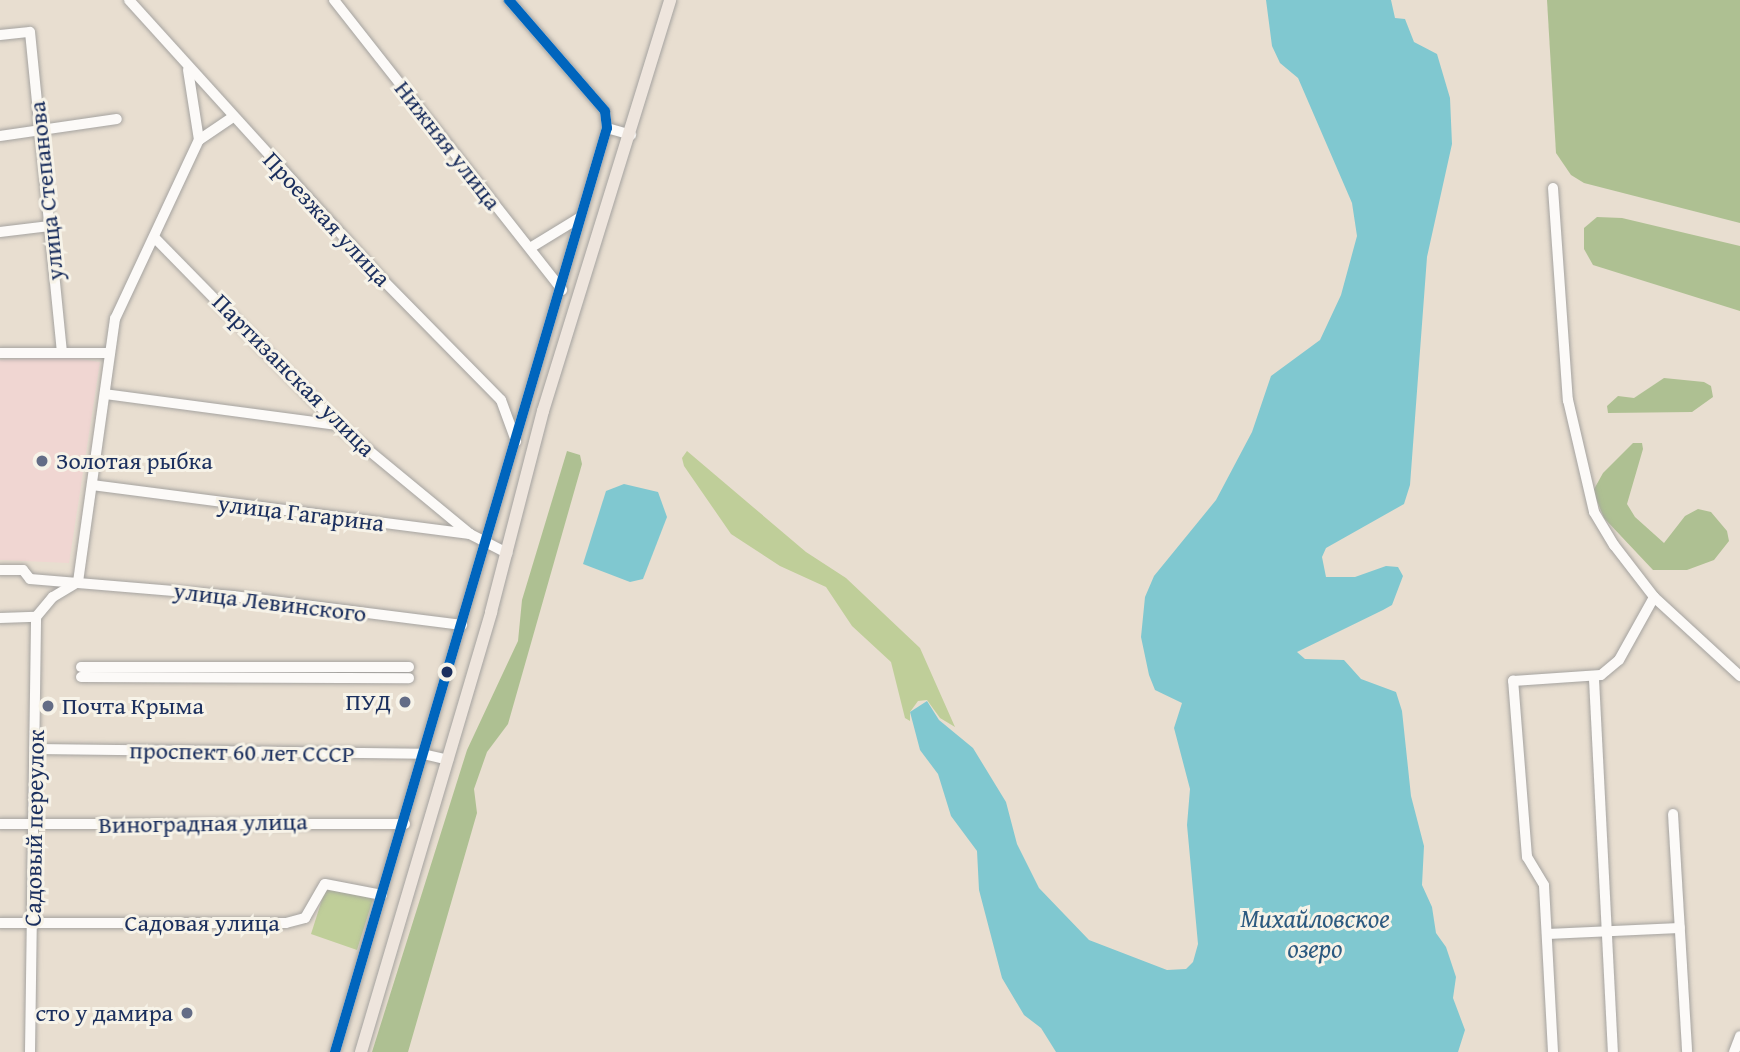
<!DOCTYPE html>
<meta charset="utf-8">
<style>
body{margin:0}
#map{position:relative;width:1740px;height:1052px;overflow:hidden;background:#e8ded0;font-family:"Gentium Book Plus",serif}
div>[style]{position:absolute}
.built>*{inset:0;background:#f0d6d2}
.green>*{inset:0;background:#bfce99}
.forest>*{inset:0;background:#aec092}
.water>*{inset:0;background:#80c8d0}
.roads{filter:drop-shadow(0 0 2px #a5a3a0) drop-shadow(0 0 2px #a5a3a0)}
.minor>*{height:10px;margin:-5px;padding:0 5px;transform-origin:5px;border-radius:5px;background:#fcfaf8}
.major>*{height:12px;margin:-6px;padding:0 6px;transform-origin:6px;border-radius:6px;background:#eee5dd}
.bus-1>*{height:10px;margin:-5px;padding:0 5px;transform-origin:5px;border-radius:5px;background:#0065bd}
.dots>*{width:19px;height:19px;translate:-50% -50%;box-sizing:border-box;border:4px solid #f7f3e8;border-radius:50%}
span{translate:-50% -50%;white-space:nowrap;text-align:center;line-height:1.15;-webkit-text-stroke:6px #f7f3e8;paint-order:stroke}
.street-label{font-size:24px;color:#1b2f5e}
.poi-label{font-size:24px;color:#1b2f5e}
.left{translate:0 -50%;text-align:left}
.right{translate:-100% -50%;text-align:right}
.water-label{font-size:26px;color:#2c5a80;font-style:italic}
</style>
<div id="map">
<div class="built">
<div style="clip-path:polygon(61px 356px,100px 362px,69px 563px,0 560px,0 360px)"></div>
</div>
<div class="green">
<div style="clip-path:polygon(687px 451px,806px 552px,846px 578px,920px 648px,955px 727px,940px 718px,927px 700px,918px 701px,910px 712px,910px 721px,905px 718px,891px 662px,852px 626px,826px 587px,780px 566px,731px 534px,684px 466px,682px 458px)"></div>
<div style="clip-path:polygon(335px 886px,373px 899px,357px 950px,311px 934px,326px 887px)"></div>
</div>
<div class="forest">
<div style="clip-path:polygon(1547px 0,1740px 0,1740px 223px,1584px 183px,1571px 175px,1556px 153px)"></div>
<div style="clip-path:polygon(1597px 217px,1622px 218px,1740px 246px,1740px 311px,1593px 265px,1584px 249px,1584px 228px)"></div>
<div style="clip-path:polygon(1664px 378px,1704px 382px,1711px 386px,1713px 397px,1692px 412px,1608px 413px,1607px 406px,1618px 396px,1634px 398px)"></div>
<div style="clip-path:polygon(1633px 443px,1642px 443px,1643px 449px,1627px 504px,1635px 517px,1664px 543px,1685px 516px,1698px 509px,1711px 512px,1727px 531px,1729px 541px,1714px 560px,1687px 570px,1653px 570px,1604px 518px,1593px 491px,1603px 473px)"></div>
<div style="clip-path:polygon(567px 451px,580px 455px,582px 464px,508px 724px,487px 752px,474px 789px,477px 813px,408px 1052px,372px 1052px,467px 750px,518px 641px,522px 600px)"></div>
</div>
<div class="water">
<div style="clip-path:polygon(1266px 0,1391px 0,1395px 18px,1405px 19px,1414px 42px,1437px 54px,1450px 98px,1452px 144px,1427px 257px,1410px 485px,1404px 504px,1326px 548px,1322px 557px,1326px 577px,1355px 577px,1386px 566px,1398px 567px,1403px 576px,1392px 605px,1383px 610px,1297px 652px,1305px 659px,1344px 660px,1361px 679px,1396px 692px,1402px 711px,1411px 796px,1424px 846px,1422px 885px,1432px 907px,1436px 933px,1446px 947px,1456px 977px,1453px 998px,1465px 1030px,1458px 1052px,1056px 1052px,1041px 1028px,1024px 1015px,1002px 978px,979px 890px,977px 851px,951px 816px,938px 774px,920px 750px,910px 712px,927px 701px,939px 720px,973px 748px,1006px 802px,1017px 844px,1039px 888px,1089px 940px,1167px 970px,1186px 969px,1193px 962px,1198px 944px,1187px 825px,1190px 789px,1174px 728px,1182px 703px,1155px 690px,1149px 675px,1141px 637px,1145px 597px,1154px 576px,1216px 500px,1252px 432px,1271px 376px,1320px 340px,1341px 295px,1357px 236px,1352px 203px,1298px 78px,1280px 63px,1272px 46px)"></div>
<div style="clip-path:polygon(624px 484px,658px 492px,667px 517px,643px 579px,630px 582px,583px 564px,606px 491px)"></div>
</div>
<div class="roads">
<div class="minor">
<div style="left:129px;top:0;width:372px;rotate:47.8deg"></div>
<div style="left:379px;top:276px;width:174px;rotate:45.5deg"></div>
<div style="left:501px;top:400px;width:44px;rotate:69.9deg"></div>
<div style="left:334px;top:0;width:369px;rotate:51.8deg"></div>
<div style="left:0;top:35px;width:30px;rotate:-6deg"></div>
<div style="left:30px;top:32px;width:320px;rotate:84.3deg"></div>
<div style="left:607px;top:128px;width:25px;rotate:16deg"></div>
<div style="left:0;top:136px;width:118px;rotate:-8.3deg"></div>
<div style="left:199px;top:140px;width:41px;rotate:-34.1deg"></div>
<div style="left:1553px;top:188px;width:213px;rotate:86deg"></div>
<div style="left:1568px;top:400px;width:115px;rotate:76.9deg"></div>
<div style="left:1594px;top:512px;width:39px;rotate:59deg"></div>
<div style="left:1614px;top:545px;width:66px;rotate:52.4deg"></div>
<div style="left:1654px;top:597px;width:117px;rotate:42.6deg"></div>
<div style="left:0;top:232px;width:50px;rotate:-6.8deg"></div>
<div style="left:155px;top:238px;width:262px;rotate:45.6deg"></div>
<div style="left:338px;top:425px;width:171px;rotate:39.5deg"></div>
<div style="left:530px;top:248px;width:57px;rotate:-31.5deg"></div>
<div style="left:0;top:353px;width:110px"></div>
<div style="left:105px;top:394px;width:235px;rotate:7.6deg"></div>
<div style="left:92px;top:485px;width:381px;rotate:7.4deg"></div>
<div style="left:470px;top:534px;width:42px;rotate:27.2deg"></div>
<div style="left:0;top:570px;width:23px"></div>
<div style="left:23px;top:570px;width:11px;rotate:52deg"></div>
<div style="left:30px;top:579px;width:204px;rotate:4.8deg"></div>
<div style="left:233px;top:596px;width:231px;rotate:7.2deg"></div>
<div style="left:78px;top:582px;width:266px;rotate:-82deg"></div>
<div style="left:115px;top:319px;width:198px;rotate:-64.9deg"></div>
<div style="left:199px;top:140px;width:71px;rotate:-98.9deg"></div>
<div style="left:0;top:618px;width:36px;rotate:-2deg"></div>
<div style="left:81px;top:667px;width:328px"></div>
<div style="left:81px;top:677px;width:328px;rotate:0.2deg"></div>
<div style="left:1594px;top:679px;width:373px;rotate:87.1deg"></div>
<div style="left:36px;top:749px;width:387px;rotate:0.7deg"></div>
<div style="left:423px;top:754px;width:26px;rotate:13deg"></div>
<div style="left:1673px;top:814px;width:238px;rotate:86.6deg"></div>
<div style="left:0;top:824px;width:405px"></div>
<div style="left:0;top:923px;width:286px"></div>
<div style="left:286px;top:923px;width:20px;rotate:-15deg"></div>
<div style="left:305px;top:918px;width:39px;rotate:-60deg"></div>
<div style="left:325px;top:884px;width:58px;rotate:10.9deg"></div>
<div style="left:1547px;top:934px;width:133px;rotate:-2.6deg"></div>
<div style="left:30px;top:1052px;width:435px;rotate:-89.2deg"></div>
<div style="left:36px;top:617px;width:26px;rotate:-50deg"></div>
<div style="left:53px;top:597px;width:29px;rotate:-31deg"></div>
<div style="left:335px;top:1052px;width:963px;rotate:-73.6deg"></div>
<div style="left:607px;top:128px;width:17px;rotate:-97deg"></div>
<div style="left:605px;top:111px;width:147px;rotate:-130.9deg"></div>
<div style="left:1553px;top:1052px;width:167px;rotate:-93.1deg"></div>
<div style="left:1544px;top:885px;width:33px;rotate:-121deg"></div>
<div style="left:1527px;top:857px;width:177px;rotate:-94.5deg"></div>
<div style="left:1513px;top:681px;width:88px;rotate:-3.9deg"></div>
<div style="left:1601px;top:675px;width:23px;rotate:-40deg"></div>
<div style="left:1619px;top:660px;width:72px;rotate:-60.9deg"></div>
<div style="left:1734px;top:1052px;width:17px;rotate:-69deg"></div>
</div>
<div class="major">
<div style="left:361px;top:1052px;width:459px;rotate:-73.5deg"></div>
<div style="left:491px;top:612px;width:208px;rotate:-75.5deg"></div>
<div style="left:543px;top:411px;width:430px;rotate:-72.8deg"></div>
</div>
</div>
<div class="bus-1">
<div style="left:335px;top:1052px;width:963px;rotate:-73.6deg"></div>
<div style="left:607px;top:128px;width:17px;rotate:-97deg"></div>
<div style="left:605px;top:111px;width:147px;rotate:-130.9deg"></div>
</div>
<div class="dots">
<div style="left:42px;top:461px;background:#636c86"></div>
<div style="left:447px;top:672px;background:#1b2f5e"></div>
<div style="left:405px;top:702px;background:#636c86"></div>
<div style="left:48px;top:706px;background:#636c86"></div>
<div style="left:187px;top:1013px;background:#636c86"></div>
</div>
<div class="street-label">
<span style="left:448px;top:145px;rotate:52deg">Нижняя улица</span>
<span style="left:46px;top:191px;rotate:-96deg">улица Степанова</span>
<span style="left:327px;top:219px;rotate:47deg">Проезжая улица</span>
<span style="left:294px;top:375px;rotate:45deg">Партизанская улица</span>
<span style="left:301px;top:513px;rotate:7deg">улица Гагарина</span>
<span style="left:270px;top:602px;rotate:7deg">улица Левинского</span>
<span style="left:242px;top:752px;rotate:1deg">проспект 60 лет СССР</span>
<span style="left:203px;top:823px;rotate:-1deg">Виноградная улица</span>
<span style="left:34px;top:828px;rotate:-89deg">Садовый переулок</span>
<span style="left:202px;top:923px">Садовая улица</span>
</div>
<div class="poi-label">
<span class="left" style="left:56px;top:461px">Золотая рыбка</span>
<span class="right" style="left:391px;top:702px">ПУД</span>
<span class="left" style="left:62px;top:706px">Почта Крыма</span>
<span class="right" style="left:173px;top:1013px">сто у дамира</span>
</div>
<div class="water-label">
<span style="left:1315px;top:933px">Михайловское<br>озеро</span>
</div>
</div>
